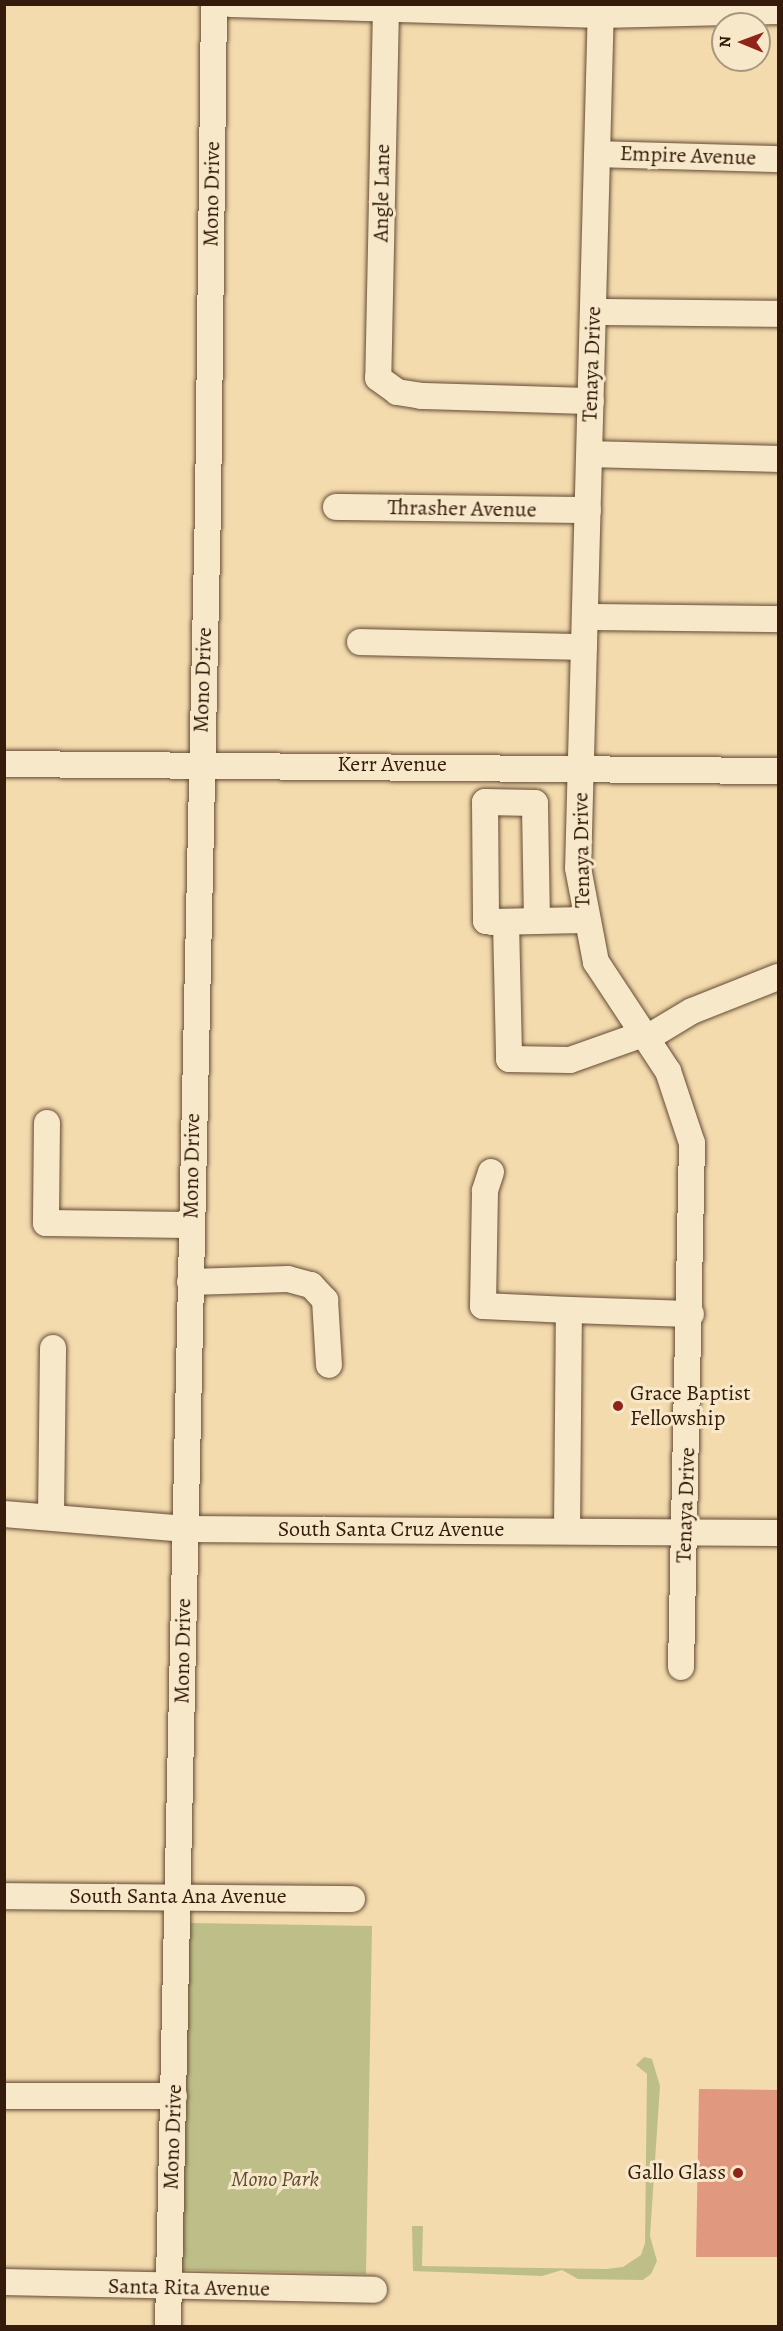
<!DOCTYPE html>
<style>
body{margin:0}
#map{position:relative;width:783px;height:2331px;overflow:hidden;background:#f3dbae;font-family:Alegreya,serif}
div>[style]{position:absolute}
.green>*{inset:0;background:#bebf88}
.building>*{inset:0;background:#e0987e}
.roads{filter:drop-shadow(0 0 2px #644b34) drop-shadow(0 0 2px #644b34)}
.minor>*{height:26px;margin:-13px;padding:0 13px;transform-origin:13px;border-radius:13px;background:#f7e8ca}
.dots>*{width:16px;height:16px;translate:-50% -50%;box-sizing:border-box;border:3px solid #f7e8ca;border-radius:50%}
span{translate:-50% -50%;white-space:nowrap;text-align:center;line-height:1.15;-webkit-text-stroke:6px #f7e8ca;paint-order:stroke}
.street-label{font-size:22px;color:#351b0b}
.poi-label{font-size:22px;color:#351b0b}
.left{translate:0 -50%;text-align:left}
.right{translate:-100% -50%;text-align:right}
.park-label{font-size:22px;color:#5e4c30;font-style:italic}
.frame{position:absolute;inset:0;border:6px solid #351b0b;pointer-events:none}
.north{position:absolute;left:711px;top:12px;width:60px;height:60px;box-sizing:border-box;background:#f7e8ca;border:2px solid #a9967e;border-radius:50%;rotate:271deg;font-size:16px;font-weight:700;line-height:24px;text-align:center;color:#351b0b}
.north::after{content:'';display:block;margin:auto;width:21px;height:27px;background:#8f2418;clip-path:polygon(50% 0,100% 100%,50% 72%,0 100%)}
</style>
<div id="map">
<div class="green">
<div style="clip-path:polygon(188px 1923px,372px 1926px,366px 2274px,181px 2270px)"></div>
<div style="clip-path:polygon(644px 2057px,652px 2059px,660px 2086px,650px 2236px,657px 2261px,651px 2274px,643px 2280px,578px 2279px,562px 2270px,542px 2276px,413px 2271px,412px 2226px,423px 2226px,422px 2266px,606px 2269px,623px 2267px,641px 2255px,645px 2243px,647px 2074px,636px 2065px)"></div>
</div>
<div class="building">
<div style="clip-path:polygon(699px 2089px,778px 2090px,778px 2257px,696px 2257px)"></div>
</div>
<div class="roads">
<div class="minor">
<div style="left:231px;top:4px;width:370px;rotate:1.7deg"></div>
<div style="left:601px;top:15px;width:177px;rotate:-1.3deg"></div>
<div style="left:601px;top:4px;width:864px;rotate:91.52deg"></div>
<div style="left:578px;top:868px;width:96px;rotate:79.2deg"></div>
<div style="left:596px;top:962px;width:131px;rotate:56.6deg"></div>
<div style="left:668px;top:1071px;width:76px;rotate:71.6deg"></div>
<div style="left:692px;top:1143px;width:524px;rotate:91.2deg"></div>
<div style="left:386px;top:8px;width:370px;rotate:91.2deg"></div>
<div style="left:378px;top:378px;width:24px;rotate:36deg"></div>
<div style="left:397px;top:392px;width:24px;rotate:9deg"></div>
<div style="left:421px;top:396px;width:170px;rotate:1.7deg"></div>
<div style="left:598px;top:154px;width:180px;rotate:1.6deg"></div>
<div style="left:594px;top:312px;width:184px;rotate:0.6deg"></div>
<div style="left:590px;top:454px;width:188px;rotate:1.5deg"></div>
<div style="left:336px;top:507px;width:252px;rotate:0.7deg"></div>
<div style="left:585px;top:617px;width:193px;rotate:0.6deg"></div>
<div style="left:360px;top:642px;width:224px;rotate:1.3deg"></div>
<div style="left:4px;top:764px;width:774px;rotate:0.52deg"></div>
<div style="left:537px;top:921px;width:118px;rotate:-91deg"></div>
<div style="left:535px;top:803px;width:50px;rotate:-178.9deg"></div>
<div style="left:485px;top:802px;width:119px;rotate:89.5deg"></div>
<div style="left:486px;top:921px;width:7px;rotate:8deg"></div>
<div style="left:493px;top:922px;width:44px;rotate:-1.3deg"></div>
<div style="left:537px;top:921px;width:47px;rotate:-1.2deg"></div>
<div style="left:506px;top:922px;width:137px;rotate:88.7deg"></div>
<div style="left:509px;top:1059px;width:61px;rotate:0.9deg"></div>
<div style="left:570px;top:1060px;width:77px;rotate:-19.6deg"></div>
<div style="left:647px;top:1038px;width:52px;rotate:-31deg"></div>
<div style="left:692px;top:1011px;width:92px;rotate:-21.6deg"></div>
<div style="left:47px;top:1123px;width:100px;rotate:90.6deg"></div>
<div style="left:46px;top:1223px;width:145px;rotate:0.8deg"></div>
<div style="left:491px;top:1172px;width:20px;rotate:108deg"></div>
<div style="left:485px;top:1191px;width:115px;rotate:91deg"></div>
<div style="left:483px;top:1306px;width:86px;rotate:2.7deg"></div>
<div style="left:190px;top:1282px;width:98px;rotate:-1.8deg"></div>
<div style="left:288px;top:1279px;width:24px;rotate:15deg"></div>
<div style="left:311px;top:1285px;width:21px;rotate:47deg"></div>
<div style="left:325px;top:1300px;width:65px;rotate:86.5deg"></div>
<div style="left:4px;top:1514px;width:183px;rotate:4.7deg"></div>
<div style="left:186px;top:1529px;width:592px;rotate:0.39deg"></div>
<div style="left:51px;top:1515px;width:167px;rotate:-89.3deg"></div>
<div style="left:567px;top:1531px;width:221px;rotate:-89.5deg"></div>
<div style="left:569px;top:1310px;width:122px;rotate:1.9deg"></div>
<div style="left:4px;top:1896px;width:348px;rotate:0.5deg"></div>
<div style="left:4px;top:2096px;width:170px"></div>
<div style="left:4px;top:2282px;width:370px;rotate:1.2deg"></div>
<div style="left:168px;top:2326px;width:1819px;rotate:-88.74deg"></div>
<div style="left:208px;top:507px;width:503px;rotate:-89.32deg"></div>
</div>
</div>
<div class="dots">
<div style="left:618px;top:1406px;background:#8f2418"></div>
<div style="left:738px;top:2173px;background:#8f2418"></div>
</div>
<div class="street-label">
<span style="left:688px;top:156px;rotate:2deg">Empire Avenue</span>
<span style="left:382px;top:193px;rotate:-89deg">Angle Lane</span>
<span style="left:212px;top:194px;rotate:-89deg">Mono Drive</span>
<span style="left:592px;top:364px;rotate:-88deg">Tenaya Drive</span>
<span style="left:462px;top:509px;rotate:1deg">Thrasher Avenue</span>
<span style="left:203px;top:680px;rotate:-88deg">Mono Drive</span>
<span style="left:392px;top:765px">Kerr Avenue</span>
<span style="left:582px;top:850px;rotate:-91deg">Tenaya Drive</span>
<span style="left:192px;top:1166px;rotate:-89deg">Mono Drive</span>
<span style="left:686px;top:1505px;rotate:-88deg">Tenaya Drive</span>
<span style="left:391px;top:1530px">South Santa Cruz Avenue</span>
<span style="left:183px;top:1651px;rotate:-89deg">Mono Drive</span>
<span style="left:178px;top:1897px">South Santa Ana Avenue</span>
<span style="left:173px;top:2137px;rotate:-88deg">Mono Drive</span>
<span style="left:189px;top:2288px;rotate:1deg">Santa Rita Avenue</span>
</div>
<div class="poi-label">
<span class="left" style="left:630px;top:1406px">Grace Baptist<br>Fellowship</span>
<span class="right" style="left:726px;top:2173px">Gallo Glass</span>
</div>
<div class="park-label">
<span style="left:275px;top:2180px">Mono Park</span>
</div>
<div class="frame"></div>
<div class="north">N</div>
</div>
